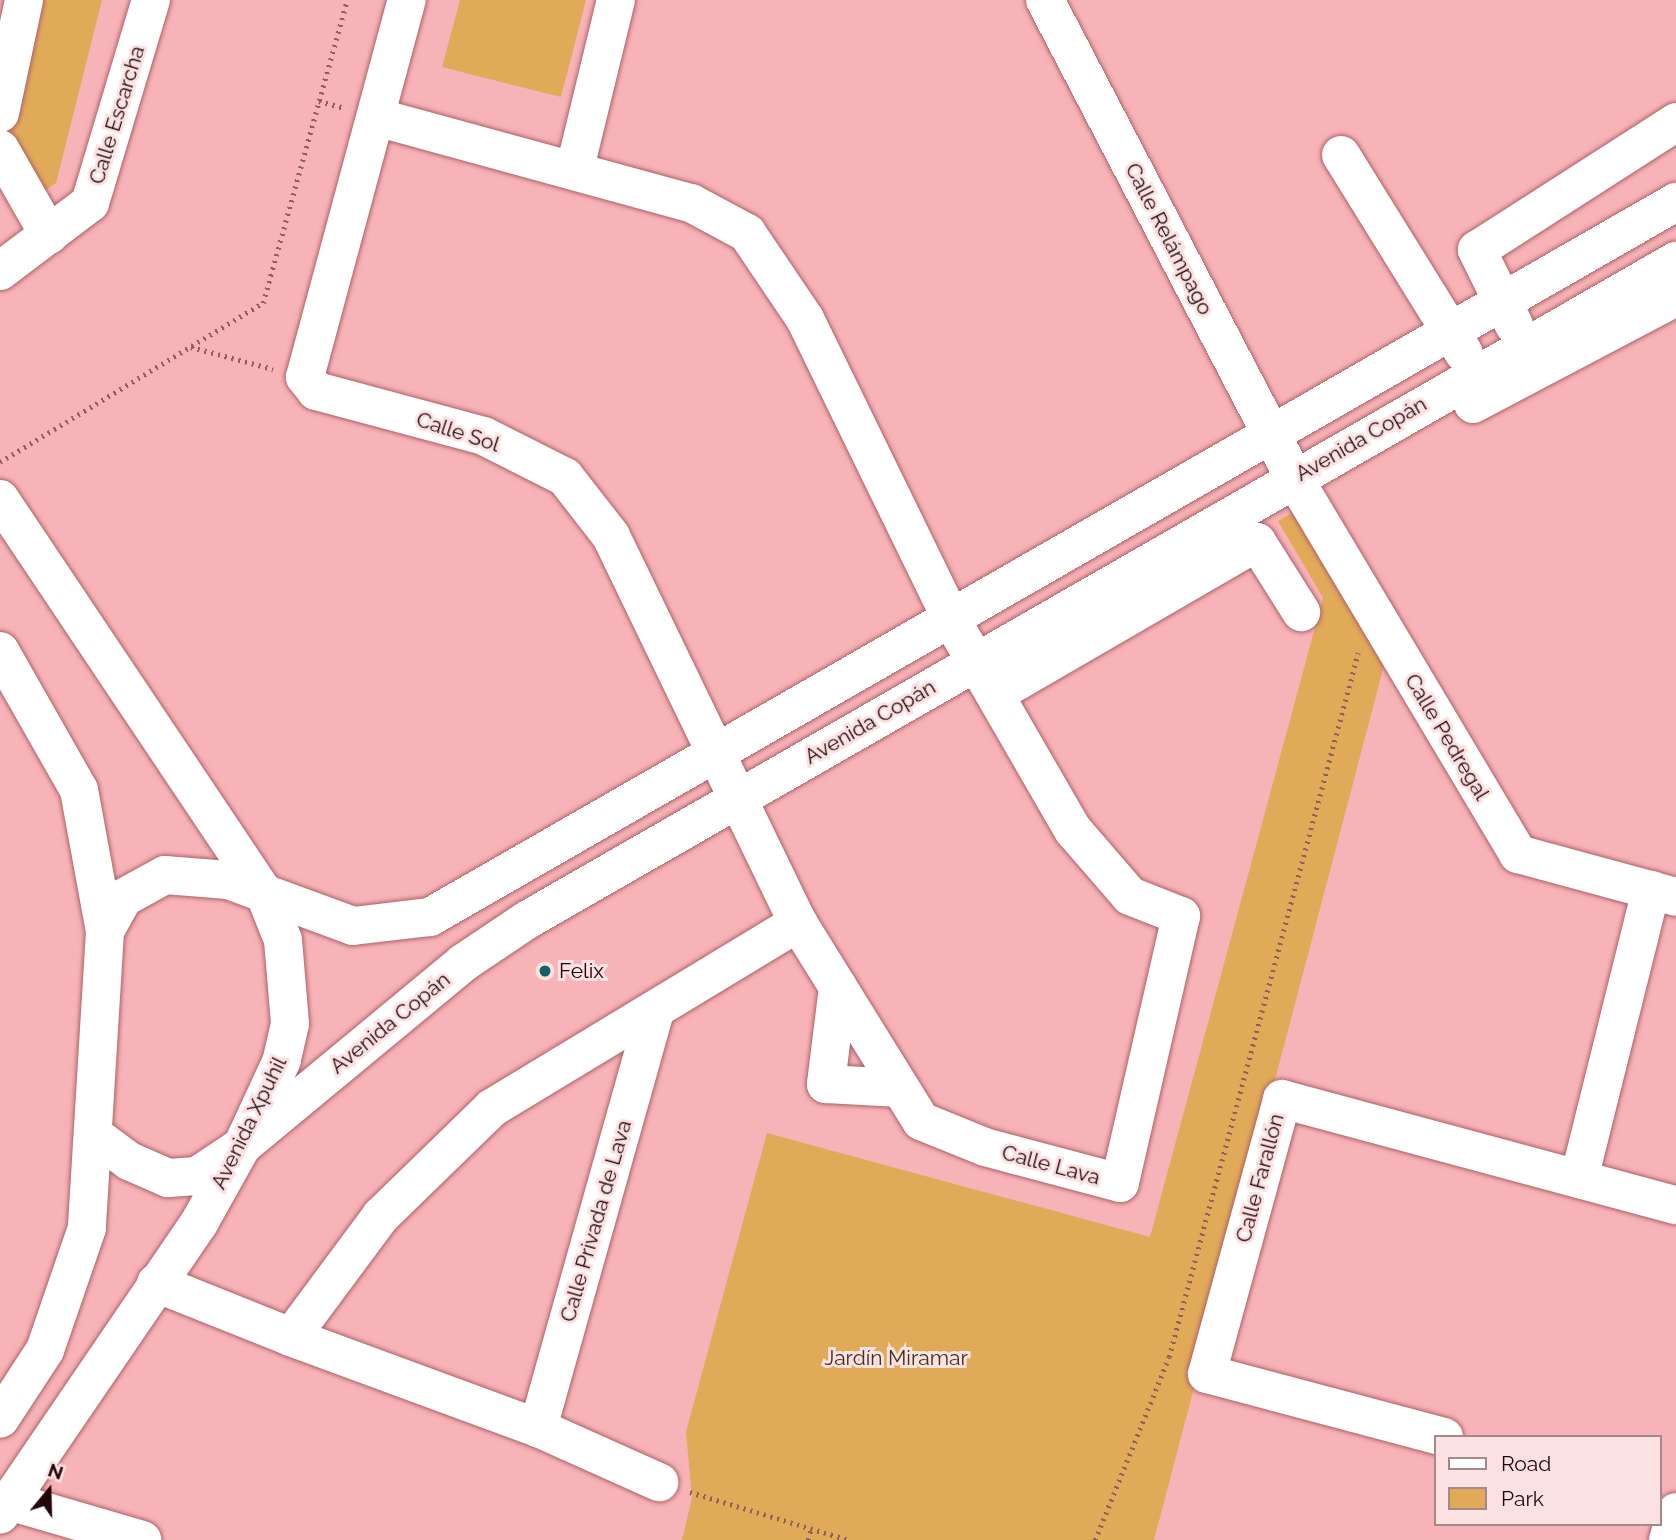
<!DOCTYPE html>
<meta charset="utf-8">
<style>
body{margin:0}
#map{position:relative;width:1676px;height:1540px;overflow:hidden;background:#f7b3b7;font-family:Raleway,sans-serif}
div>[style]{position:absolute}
.green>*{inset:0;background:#e1aa59}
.path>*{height:4.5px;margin-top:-2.25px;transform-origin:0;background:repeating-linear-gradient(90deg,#8e5e62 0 2px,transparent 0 7px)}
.roads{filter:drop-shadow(0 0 2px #ae6168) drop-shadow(0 0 2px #ae6168)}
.minor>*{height:38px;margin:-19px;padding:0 19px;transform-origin:19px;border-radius:19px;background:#fff}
.dots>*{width:19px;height:19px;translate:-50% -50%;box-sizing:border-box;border:4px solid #fce1e2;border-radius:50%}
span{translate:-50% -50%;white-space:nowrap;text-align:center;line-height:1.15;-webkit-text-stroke:6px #fce1e2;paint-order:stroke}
.street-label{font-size:21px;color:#210509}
.poi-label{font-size:21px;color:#210509}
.left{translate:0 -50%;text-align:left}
.park-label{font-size:21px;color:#40321e}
.legend{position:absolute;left:1434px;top:1435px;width:228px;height:91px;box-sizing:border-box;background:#fce1e2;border:2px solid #a4898b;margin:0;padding:9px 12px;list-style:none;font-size:21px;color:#210509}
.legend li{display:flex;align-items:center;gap:14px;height:35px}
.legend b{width:35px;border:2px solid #a4898b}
.north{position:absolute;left:14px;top:1456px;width:70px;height:70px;-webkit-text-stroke:5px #fce1e2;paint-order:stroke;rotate:19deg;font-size:19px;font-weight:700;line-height:28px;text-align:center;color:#210509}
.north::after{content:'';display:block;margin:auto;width:24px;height:32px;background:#210509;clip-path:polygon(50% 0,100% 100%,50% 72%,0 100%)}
</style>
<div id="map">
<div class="green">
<div style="clip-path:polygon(39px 0,102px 0,56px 183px,44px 191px,5px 133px)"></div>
<div style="clip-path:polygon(460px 0,586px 0,561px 97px,442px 67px)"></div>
<div style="clip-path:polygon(1301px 508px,1387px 654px,1154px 1540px,682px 1540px,692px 1498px,686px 1432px,767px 1133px,1150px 1237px,1323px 598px,1278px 521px)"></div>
</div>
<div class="path">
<div style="left:319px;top:101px;width:27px;rotate:15deg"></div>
<div style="left:191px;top:347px;width:85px;rotate:15deg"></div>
<div style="left:0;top:462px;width:307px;rotate:-31.2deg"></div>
<div style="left:263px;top:303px;width:314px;rotate:-74.5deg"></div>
<div style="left:690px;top:1492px;width:166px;rotate:16.8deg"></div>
<div style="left:808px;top:1540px;width:11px;rotate:-75deg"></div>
<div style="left:1095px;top:1540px;width:197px;rotate:-68deg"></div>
<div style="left:1169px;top:1357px;width:729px;rotate:-74.97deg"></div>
</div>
<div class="roads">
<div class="minor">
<div style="left:1045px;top:0;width:539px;rotate:62.48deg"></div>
<div style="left:1294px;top:478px;width:438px;rotate:59.2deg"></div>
<div style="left:1518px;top:854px;width:164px;rotate:15.2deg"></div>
<div style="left:0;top:113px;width:116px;rotate:-78deg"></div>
<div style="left:376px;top:117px;width:327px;rotate:15.3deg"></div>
<div style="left:691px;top:203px;width:64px;rotate:28.2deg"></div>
<div style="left:747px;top:233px;width:104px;rotate:56deg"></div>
<div style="left:805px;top:319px;width:334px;rotate:64deg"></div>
<div style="left:951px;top:619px;width:244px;rotate:60deg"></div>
<div style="left:1073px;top:830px;width:87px;rotate:49.2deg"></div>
<div style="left:1130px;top:896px;width:55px;rotate:21.4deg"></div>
<div style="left:1181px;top:916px;width:274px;rotate:102.9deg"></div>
<div style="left:1120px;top:1183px;width:140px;rotate:-165.1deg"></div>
<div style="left:985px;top:1147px;width:69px;rotate:-157.9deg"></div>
<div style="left:921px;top:1121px;width:233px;rotate:-121.8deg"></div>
<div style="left:798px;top:923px;width:430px;rotate:-115.8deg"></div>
<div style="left:611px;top:536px;width:75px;rotate:-127.9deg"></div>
<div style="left:565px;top:477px;width:91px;rotate:-153.2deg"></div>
<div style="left:484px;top:436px;width:174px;rotate:-165deg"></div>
<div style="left:316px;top:391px;width:18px;rotate:-128deg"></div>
<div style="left:305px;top:377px;width:391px;rotate:-74.9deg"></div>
<div style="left:0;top:149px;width:99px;rotate:60.3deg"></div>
<div style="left:1341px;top:155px;width:233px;rotate:58.2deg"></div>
<div style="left:575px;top:168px;width:173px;rotate:-76.3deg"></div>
<div style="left:0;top:271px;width:113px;rotate:-37.1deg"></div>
<div style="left:90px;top:203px;width:212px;rotate:-73.3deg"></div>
<div style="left:1514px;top:325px;width:84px;rotate:-116.3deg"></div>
<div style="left:1477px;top:250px;width:237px;rotate:-32.7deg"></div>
<div style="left:1473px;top:404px;width:229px;rotate:-27.8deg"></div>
<div style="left:0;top:499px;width:476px;rotate:56.2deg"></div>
<div style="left:265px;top:895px;width:48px;rotate:68.2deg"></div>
<div style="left:283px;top:940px;width:84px;rotate:85.2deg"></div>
<div style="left:290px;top:1024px;width:37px;rotate:103deg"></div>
<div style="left:282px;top:1060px;width:95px;rotate:114.9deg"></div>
<div style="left:242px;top:1146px;width:88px;rotate:119.2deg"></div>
<div style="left:199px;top:1223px;width:353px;rotate:124.3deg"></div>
<div style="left:0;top:651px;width:160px;rotate:60.4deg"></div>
<div style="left:79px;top:790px;width:143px;rotate:79.6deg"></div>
<div style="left:105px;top:931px;width:298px;rotate:93.5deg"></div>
<div style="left:87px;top:1228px;width:129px;rotate:109deg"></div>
<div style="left:45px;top:1350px;width:82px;rotate:123.1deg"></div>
<div style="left:995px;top:694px;width:303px;rotate:-30.1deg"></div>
<div style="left:1257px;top:542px;width:83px;rotate:57.8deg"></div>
<div style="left:105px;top:931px;width:38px;rotate:-61deg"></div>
<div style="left:123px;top:898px;width:48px;rotate:-28.7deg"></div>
<div style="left:165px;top:875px;width:63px;rotate:4.5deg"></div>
<div style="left:228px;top:880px;width:133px;rotate:20.2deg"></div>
<div style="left:353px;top:926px;width:78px;rotate:-6.7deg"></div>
<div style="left:430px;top:917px;width:1437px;rotate:-29.85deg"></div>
<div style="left:838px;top:987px;width:98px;rotate:97.1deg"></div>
<div style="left:826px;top:1084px;width:74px;rotate:3.1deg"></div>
<div style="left:654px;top:1015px;width:429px;rotate:105.7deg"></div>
<div style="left:538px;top:1428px;width:263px;rotate:-159.8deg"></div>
<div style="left:291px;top:1337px;width:151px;rotate:-53.4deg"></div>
<div style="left:381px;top:1216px;width:155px;rotate:-44.2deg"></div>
<div style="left:492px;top:1108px;width:358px;rotate:-31.2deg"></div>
<div style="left:94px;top:1135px;width:44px;rotate:36.6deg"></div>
<div style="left:129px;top:1161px;width:43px;rotate:23.6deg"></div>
<div style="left:168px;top:1178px;width:29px;rotate:-4deg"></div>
<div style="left:197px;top:1176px;width:54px;rotate:-33.7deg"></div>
<div style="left:242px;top:1146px;width:287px;rotate:-39.6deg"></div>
<div style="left:463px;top:963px;width:77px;rotate:-33.9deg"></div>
<div style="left:527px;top:920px;width:1325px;rotate:-29.84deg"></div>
<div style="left:1579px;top:1179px;width:298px;rotate:-76deg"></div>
<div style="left:156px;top:1283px;width:145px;rotate:21.8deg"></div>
<div style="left:538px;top:1428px;width:133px;rotate:24.1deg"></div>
<div style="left:1444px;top:1437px;width:245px;rotate:-165.1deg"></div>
<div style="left:1207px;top:1374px;width:285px;rotate:-74.7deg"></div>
<div style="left:1282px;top:1099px;width:408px;rotate:15.1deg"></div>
<div style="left:9px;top:1501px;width:139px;rotate:16.3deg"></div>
<div style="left:1668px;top:1540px;width:29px;rotate:-74deg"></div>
</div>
</div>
<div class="dots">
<div style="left:545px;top:971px;background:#116262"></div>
</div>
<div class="street-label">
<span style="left:117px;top:115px;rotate:-73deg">Calle Escarcha</span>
<span style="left:1169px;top:239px;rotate:63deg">Calle Relámpago</span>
<span style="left:458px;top:432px;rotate:18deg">Calle Sol</span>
<span style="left:1361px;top:439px;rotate:-30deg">Avenida Copán</span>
<span style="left:870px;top:722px;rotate:-30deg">Avenida Copán</span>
<span style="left:1447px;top:737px;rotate:59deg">Calle Pedregal</span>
<span style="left:390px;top:1023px;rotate:-39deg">Avenida Copán</span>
<span style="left:249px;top:1123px;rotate:-64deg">Avenida Xpuhil</span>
<span style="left:1051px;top:1165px;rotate:15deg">Calle Lava</span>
<span style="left:1260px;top:1178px;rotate:-75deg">Calle Farallón</span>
<span style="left:596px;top:1221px;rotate:-74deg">Calle Privada de Lava</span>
</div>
<div class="poi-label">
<span class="left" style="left:559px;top:971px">Felix</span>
</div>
<div class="park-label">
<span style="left:896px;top:1358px">Jardín Miramar</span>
</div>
<ul class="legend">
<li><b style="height:9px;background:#fff"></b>Road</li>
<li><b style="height:19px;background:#e1aa59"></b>Park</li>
</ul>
<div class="north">N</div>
</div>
